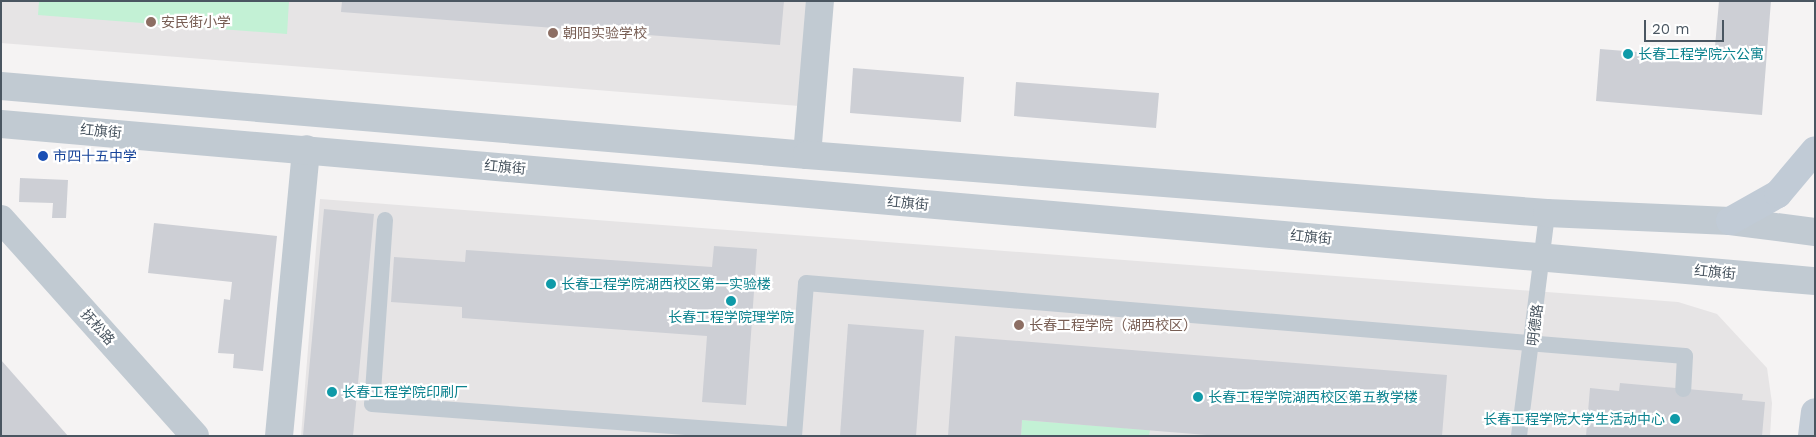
<!DOCTYPE html>
<meta charset="utf-8">
<style>
body{margin:0}
#map{position:relative;width:1816px;height:437px;overflow:hidden;background:#f5f3f3;font-family:"Work Sans","Noto Sans SC",sans-serif}
div>[style]{position:absolute}
.education>*{inset:0;background:#e6e4e5}
.green>*{inset:0;background:#c3f1d5}
.building>*{inset:0;background:#cdcfd5}
.service>*{height:16px;margin:-8px;padding:0 8px;transform-origin:8px;border-radius:8px;background:#c1cad2}
.minor>*{height:28px;margin:-14px;padding:0 14px;transform-origin:14px;border-radius:14px;background:#c1cad2}
.tertiary>*{height:28px;margin:-14px;padding:0 14px;transform-origin:14px;border-radius:14px;background:#c1cad2}
.secondary>*{height:28px;margin:-14px;padding:0 14px;transform-origin:14px;border-radius:14px;background:#c1cbd6}
.dots>*{width:14px;height:14px;translate:-50% -50%;box-sizing:border-box;border:2px solid #fff;border-radius:50%}
span{translate:-50% -50%;white-space:nowrap;text-align:center;line-height:1.15;-webkit-text-stroke:4.5px #fff;paint-order:stroke}
.education-label{font-size:14px;color:#785e54}
.left{translate:0 -50%;text-align:left}
.culture-label{font-size:14px;color:#0d838f}
.right{translate:-100% -50%;text-align:right}
.street-label{font-size:14px;color:#4a5661}
.transit-label{font-size:14px;color:#164399}
.frame{position:absolute;inset:0;border:2px solid #4a5661;pointer-events:none}
.scale{position:absolute;left:1644px;top:20px;width:80px;height:22px;box-sizing:border-box;border:2px solid #4a5661;border-top:0;padding-left:6px;font-size:15px;line-height:18px;white-space:nowrap;color:#4a5661;-webkit-text-stroke:4px #fff;paint-order:stroke}
</style>
<div id="map">
<div class="education">
<div style="clip-path:polygon(1px 1px,809px 1px,799px 106px,1px 43px)"></div>
<div style="clip-path:polygon(320px 199px,1678px 302px,1717px 314px,1767px 368px,1772px 403px,1770px 436px,301px 436px)"></div>
</div>
<div class="green">
<div style="clip-path:polygon(39px 1px,289px 1px,287px 34px,38px 15px)"></div>
<div style="clip-path:polygon(1022px 420px,1150px 430px,1149px 436px,1021px 436px)"></div>
</div>
<div class="building">
<div style="clip-path:polygon(342px 1px,784px 1px,780px 45px,341px 12px)"></div>
<div style="clip-path:polygon(1719px 1px,1771px 1px,1762px 115px,1596px 101px,1600px 49px,1714px 58px)"></div>
<div style="clip-path:polygon(853px 68px,964px 77px,961px 122px,850px 113px)"></div>
<div style="clip-path:polygon(1016px 82px,1159px 93px,1156px 128px,1014px 116px)"></div>
<div style="clip-path:polygon(20px 178px,68px 180px,66px 218px,52px 218px,53px 203px,19px 202px)"></div>
<div style="clip-path:polygon(324px 209px,374px 214px,353px 436px,303px 436px)"></div>
<div style="clip-path:polygon(154px 223px,277px 236px,263px 371px,233px 368px,234px 354px,218px 353px,224px 299px,230px 300px,232px 282px,148px 273px)"></div>
<div style="clip-path:polygon(714px 246px,757px 249px,746px 405px,702px 402px,707px 336px,462px 318px,462px 307px,391px 302px,394px 257px,465px 262px,466px 250px,712px 267px)"></div>
<div style="clip-path:polygon(848px 324px,924px 330px,916px 436px,840px 436px)"></div>
<div style="clip-path:polygon(955px 336px,1447px 375px,1442px 436px,1219px 436px,1022px 420px,1021px 436px,948px 436px)"></div>
<div style="clip-path:polygon(1px 360px,68px 436px,1px 436px)"></div>
<div style="clip-path:polygon(1620px 383px,1743px 394px,1742px 400px,1765px 402px,1762px 436px,1586px 436px,1590px 388px,1619px 391px)"></div>
</div>
<div class="service">
<div style="left:385px;top:220px;width:184px;rotate:94deg"></div>
<div style="left:372px;top:404px;width:423px;rotate:4.2deg"></div>
<div style="left:794px;top:436px;width:153px;rotate:-85.5deg"></div>
<div style="left:806px;top:283px;width:882px;rotate:4.75deg"></div>
<div style="left:1685px;top:356px;width:33px;rotate:93deg"></div>
<div style="left:1519px;top:436px;width:225px;rotate:-82.8deg"></div>
</div>
<div class="minor">
<div style="left:807px;top:155px;width:155px;rotate:-85.2deg"></div>
<div style="left:1px;top:219px;width:291px;rotate:48.2deg"></div>
<div style="left:279px;top:436px;width:288px;rotate:-84.6deg"></div>
</div>
<div class="tertiary">
<div style="left:1px;top:86px;width:809px;rotate:4.89deg"></div>
<div style="left:807px;top:155px;width:742px;rotate:4.48deg"></div>
<div style="left:1547px;top:213px;width:183px;rotate:2.5deg"></div>
<div style="left:1730px;top:221px;width:86px;rotate:7.4deg"></div>
<div style="left:1px;top:124px;width:1821px;rotate:4.95deg"></div>
</div>
<div class="secondary">
<div style="left:1730px;top:221px;width:55px;rotate:-29.4deg"></div>
<div style="left:1778px;top:194px;width:57px;rotate:-49.9deg"></div>
<div style="left:1812px;top:436px;width:24px;rotate:-83deg"></div>
</div>
<div class="dots">
<div style="left:151px;top:22px;background:#8d6e63"></div>
<div style="left:553px;top:33px;background:#8d6e63"></div>
<div style="left:1628px;top:54px;background:#0f9aa8"></div>
<div style="left:43px;top:156px;background:#1a4fb4"></div>
<div style="left:551px;top:284px;background:#0f9aa8"></div>
<div style="left:731px;top:301px;background:#0f9aa8"></div>
<div style="left:1019px;top:325px;background:#8d6e63"></div>
<div style="left:332px;top:392px;background:#0f9aa8"></div>
<div style="left:1198px;top:397px;background:#0f9aa8"></div>
<div style="left:1675px;top:419px;background:#0f9aa8"></div>
</div>
<div class="education-label">
<span class="left" style="left:161px;top:22px">安民街小学</span>
<span class="left" style="left:563px;top:33px">朝阳实验学校</span>
<span class="left" style="left:1029px;top:325px">长春工程学院（湖西校区）</span>
</div>
<div class="culture-label">
<span class="left" style="left:1638px;top:54px">长春工程学院六公寓</span>
<span class="left" style="left:561px;top:284px">长春工程学院湖西校区第一实验楼</span>
<span style="left:731px;top:317px">长春工程学院理学院</span>
<span class="left" style="left:342px;top:392px">长春工程学院印刷厂</span>
<span class="left" style="left:1208px;top:397px">长春工程学院湖西校区第五教学楼</span>
<span class="right" style="left:1665px;top:419px">长春工程学院大学生活动中心</span>
</div>
<div class="street-label">
<span style="left:101px;top:131px;rotate:5deg">红旗街</span>
<span style="left:505px;top:167px;rotate:5deg">红旗街</span>
<span style="left:908px;top:203px;rotate:5deg">红旗街</span>
<span style="left:1311px;top:237px;rotate:5deg">红旗街</span>
<span style="left:1715px;top:272px;rotate:5deg">红旗街</span>
<span style="left:1535px;top:325px;rotate:-83deg">明德路</span>
<span style="left:98px;top:327px;rotate:48deg">抚松路</span>
</div>
<div class="transit-label">
<span class="left" style="left:53px;top:156px">市四十五中学</span>
</div>
<div class="frame"></div>
<div class="scale">20 m</div>
</div>
